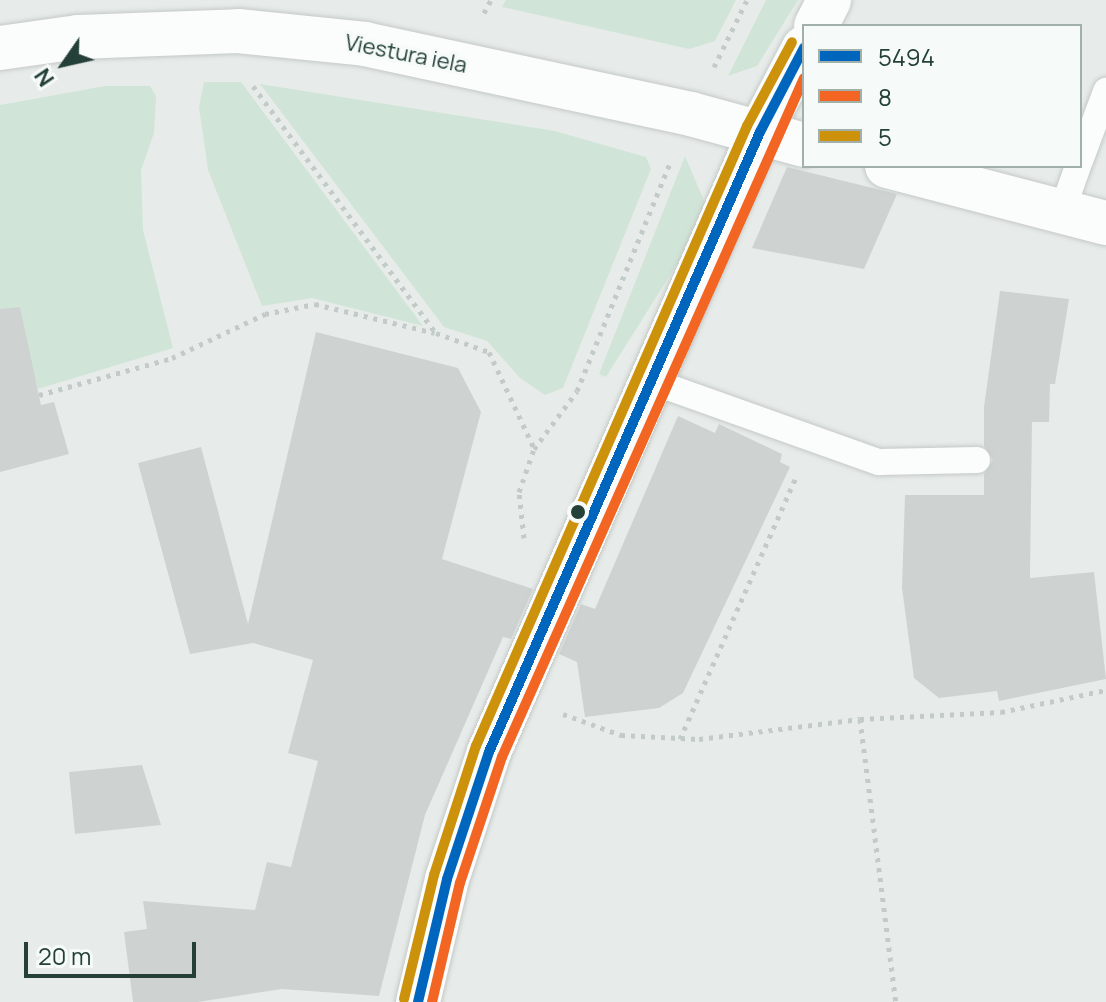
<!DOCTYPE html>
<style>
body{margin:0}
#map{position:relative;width:1106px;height:1002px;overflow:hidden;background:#e7ecea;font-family:Manrope,sans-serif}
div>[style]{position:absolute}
.green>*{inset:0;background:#d0e5d7}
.building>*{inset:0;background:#ced3d1}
.path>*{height:5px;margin-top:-2.5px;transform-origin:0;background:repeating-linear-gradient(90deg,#c3cbc9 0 4px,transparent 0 10px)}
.roads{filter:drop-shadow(0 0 2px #c4c9c7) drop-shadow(0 0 2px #c4c9c7)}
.service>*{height:26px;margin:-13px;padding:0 13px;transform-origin:13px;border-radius:13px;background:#fbfcfc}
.minor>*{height:44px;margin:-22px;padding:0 22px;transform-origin:22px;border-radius:22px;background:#fbfcfc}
.secondary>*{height:44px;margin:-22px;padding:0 22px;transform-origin:22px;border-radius:22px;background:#fbfcfc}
.bus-1>*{height:10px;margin:-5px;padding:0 5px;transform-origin:5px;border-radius:5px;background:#0065bd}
.bus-2>*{height:10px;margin:-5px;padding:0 5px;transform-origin:5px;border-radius:5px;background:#f26522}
.bus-3>*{height:10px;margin:-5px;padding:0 5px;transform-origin:5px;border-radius:5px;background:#cd920b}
.dots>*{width:22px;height:22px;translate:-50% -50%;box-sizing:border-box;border:4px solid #f6faf8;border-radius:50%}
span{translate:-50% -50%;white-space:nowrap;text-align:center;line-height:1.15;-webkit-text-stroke:6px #f6faf8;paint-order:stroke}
.street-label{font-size:22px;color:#244039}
.legend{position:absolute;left:802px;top:24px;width:280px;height:144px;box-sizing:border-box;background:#f6faf8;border:2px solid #a2b0ac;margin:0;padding:10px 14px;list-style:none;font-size:24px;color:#244039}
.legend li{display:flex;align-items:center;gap:16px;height:40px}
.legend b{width:40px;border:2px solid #a2b0ac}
.north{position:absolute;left:24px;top:24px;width:80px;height:80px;-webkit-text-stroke:6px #f6faf8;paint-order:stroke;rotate:236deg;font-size:22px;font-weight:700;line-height:32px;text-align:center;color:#244039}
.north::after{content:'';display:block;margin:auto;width:28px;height:36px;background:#244039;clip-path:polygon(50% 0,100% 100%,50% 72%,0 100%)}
.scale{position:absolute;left:24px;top:942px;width:172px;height:36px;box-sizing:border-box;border:4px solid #244039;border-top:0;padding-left:10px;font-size:24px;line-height:28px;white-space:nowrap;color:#244039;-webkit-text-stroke:6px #f6faf8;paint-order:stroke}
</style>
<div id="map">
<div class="green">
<div style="clip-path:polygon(506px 0,736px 0,715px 41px,689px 49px,502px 7px)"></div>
<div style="clip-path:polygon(766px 0,798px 0,757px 66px,728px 76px)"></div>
<div style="clip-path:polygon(204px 82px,241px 82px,423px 326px,312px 298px,262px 306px,208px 170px,199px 107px)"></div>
<div style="clip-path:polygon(260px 84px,555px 131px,646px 157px,651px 169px,563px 388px,545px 395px,520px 378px,487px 341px,444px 327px)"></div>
<div style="clip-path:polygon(105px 86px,150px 86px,156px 96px,154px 133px,141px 170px,143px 230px,173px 348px,38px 389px,35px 379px,0 387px,0 105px)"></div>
<div style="clip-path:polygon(685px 156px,705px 203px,699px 229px,606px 377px,599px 374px)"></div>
</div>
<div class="building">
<div style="clip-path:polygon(787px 167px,897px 194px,864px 269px,752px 248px)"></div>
<div style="clip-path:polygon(1000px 291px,1069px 299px,1055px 384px,1050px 384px,1049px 422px,1032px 422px,1030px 578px,1094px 572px,1106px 679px,999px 701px,997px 691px,939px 698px,914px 678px,902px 588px,905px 495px,984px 495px,984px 474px,993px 460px,984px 446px,984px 407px)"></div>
<div style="clip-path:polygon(20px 307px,41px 405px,54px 402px,69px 454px,0 472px,0 309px)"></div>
<div style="clip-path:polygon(316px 332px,458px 368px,481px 412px,442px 559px,533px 589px,511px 639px,503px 637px,425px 815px,379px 996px,282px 989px,198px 1002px,133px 1002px,124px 932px,147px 929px,143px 901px,255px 910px,267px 862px,291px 867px,318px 761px,288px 753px,313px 660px,253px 643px,190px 654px,138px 463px,201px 447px,248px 624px)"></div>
<div style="clip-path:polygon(678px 416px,715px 433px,719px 424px,782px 454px,780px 462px,790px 467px,683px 693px,659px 708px,585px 717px,577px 662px,559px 654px,581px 604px,595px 609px)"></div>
<div style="clip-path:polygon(142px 765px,161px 825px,75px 834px,69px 772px)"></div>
</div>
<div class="path">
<div style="left:484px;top:13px;width:15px;rotate:-62deg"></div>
<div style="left:714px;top:67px;width:75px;rotate:-63.8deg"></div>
<div style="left:253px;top:86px;width:307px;rotate:53.5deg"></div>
<div style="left:436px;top:333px;width:56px;rotate:19.7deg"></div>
<div style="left:489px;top:352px;width:106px;rotate:64.9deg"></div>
<div style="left:39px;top:395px;width:138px;rotate:-15.5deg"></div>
<div style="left:172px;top:358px;width:103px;rotate:-25.3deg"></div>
<div style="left:265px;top:314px;width:51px;rotate:-11.3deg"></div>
<div style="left:315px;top:304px;width:123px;rotate:13.6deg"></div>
<div style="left:524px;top:538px;width:46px;rotate:-96.2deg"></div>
<div style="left:519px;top:492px;width:46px;rotate:-70.8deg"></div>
<div style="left:534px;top:449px;width:72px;rotate:-53.4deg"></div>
<div style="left:577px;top:391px;width:246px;rotate:-67.8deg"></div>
<div style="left:563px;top:714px;width:62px;rotate:19.9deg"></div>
<div style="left:621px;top:735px;width:78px;rotate:2.9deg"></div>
<div style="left:699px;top:739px;width:162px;rotate:-7.1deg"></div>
<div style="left:860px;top:719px;width:141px;rotate:-2.8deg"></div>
<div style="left:1001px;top:712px;width:107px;rotate:-11.8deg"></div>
<div style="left:860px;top:719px;width:285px;rotate:82.8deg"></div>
<div style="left:680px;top:739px;width:287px;rotate:-66.1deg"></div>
</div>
<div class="roads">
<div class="service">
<div style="left:1080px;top:161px;width:75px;rotate:-69.6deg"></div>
<div style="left:1062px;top:211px;width:48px;rotate:-70.4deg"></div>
<div style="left:651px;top:381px;width:242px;rotate:19.6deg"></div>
<div style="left:879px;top:462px;width:98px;rotate:-1.2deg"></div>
</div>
<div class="minor">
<div style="left:0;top:48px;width:79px;rotate:-8deg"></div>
<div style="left:78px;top:37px;width:160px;rotate:-2.1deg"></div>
<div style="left:238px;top:31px;width:128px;rotate:5.8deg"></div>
<div style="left:365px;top:44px;width:333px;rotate:12.1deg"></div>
<div style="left:691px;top:114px;width:117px;rotate:15.3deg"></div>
<div style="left:887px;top:166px;width:226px;rotate:14.6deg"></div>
</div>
<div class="secondary">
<div style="left:816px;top:26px;width:29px;rotate:-63deg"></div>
<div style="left:418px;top:1002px;width:126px;rotate:-76.7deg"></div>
<div style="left:447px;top:879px;width:134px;rotate:-71.7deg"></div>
<div style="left:489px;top:752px;width:677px;rotate:-66.39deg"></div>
<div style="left:760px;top:132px;width:95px;rotate:-62.4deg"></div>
</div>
</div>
<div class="bus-1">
<div style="left:418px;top:1002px;width:126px;rotate:-76.7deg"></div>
<div style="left:447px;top:879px;width:134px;rotate:-71.7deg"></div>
<div style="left:489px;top:752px;width:677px;rotate:-66.39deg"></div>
<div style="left:760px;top:132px;width:95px;rotate:-62.4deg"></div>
</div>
<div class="bus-2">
<div style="left:432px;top:1002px;width:122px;rotate:-76.8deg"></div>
<div style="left:460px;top:883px;width:133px;rotate:-71.6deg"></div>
<div style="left:502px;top:757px;width:743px;rotate:-66.02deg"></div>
</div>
<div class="bus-3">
<div style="left:404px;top:999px;width:128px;rotate:-76.4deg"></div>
<div style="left:434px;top:875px;width:136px;rotate:-72deg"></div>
<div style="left:476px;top:746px;width:677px;rotate:-66.39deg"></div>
<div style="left:747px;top:126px;width:95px;rotate:-61.8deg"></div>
</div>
<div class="dots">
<div style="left:578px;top:512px;background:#244039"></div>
</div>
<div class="street-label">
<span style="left:406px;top:54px;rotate:11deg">Viestura iela</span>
</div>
<ul class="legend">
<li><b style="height:10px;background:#0065bd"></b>5494</li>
<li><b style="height:10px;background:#f26522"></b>8</li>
<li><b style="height:10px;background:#cd920b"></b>5</li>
</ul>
<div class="north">N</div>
<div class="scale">20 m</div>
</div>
